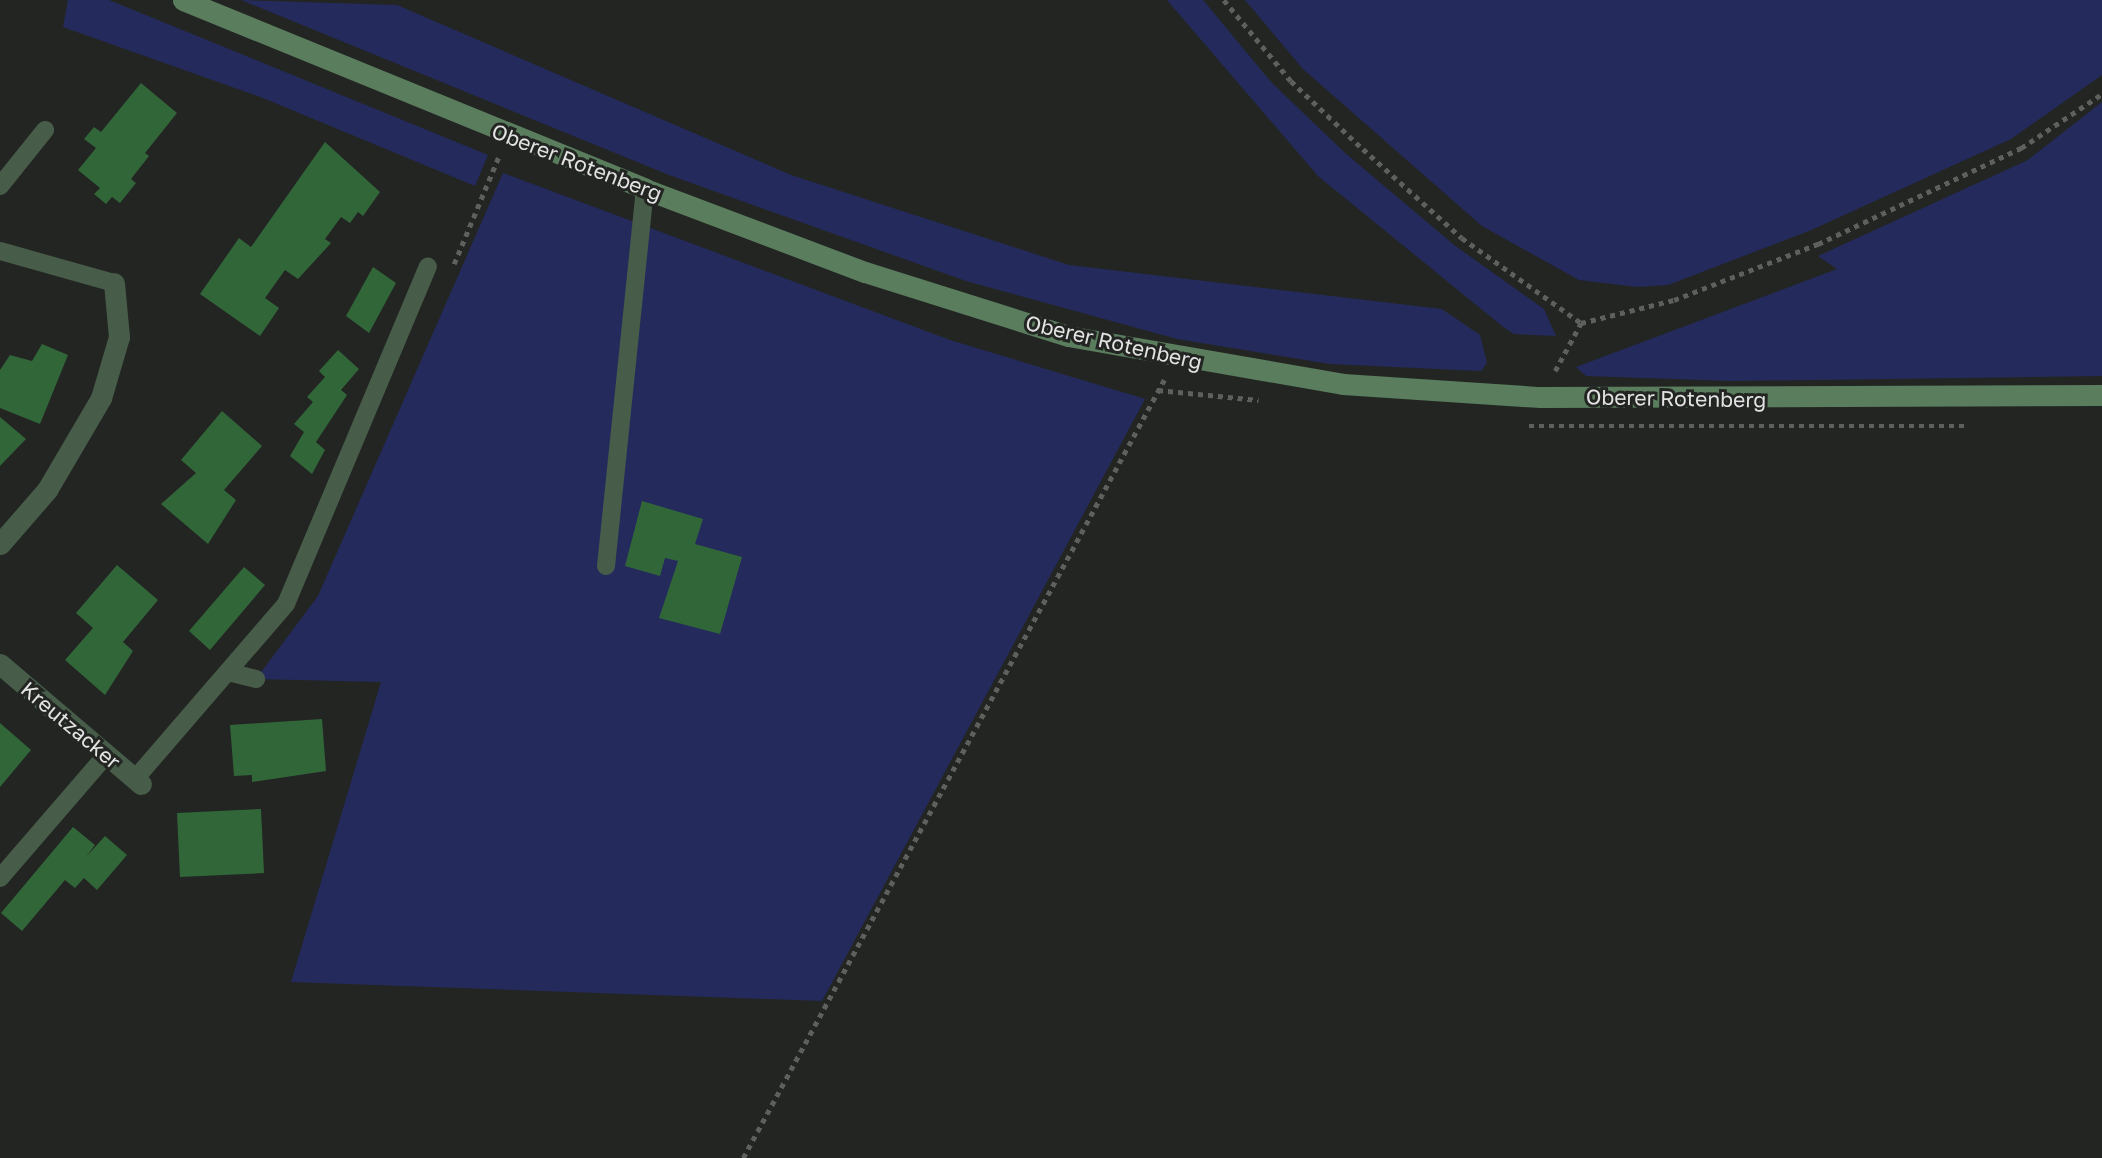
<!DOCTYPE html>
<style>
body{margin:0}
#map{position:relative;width:2102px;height:1158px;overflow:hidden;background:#232523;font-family:"Golos Text",sans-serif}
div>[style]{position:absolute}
.green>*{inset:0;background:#242b5c}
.building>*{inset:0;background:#316639}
.path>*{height:4.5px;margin-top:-2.25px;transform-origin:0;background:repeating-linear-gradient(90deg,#5e605e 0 5px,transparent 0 10px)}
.lane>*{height:18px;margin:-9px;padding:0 9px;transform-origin:9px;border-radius:9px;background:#475d49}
.street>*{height:21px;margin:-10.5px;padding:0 10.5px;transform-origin:10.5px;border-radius:10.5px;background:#475d49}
.secondary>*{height:21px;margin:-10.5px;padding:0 10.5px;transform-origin:10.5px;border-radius:10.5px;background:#5a7d5d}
span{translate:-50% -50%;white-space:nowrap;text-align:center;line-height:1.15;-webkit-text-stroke:6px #232523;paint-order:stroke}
.street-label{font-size:21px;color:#e2e3e2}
</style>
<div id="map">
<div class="green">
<div style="clip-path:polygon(68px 0,109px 0,488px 155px,475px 186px,263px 98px,63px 27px)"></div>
<div style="clip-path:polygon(241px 0,397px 5px,791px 175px,1069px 265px,1442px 309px,1480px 335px,1487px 363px,1481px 371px,1330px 364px,1177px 339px,966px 281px,669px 175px)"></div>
<div style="clip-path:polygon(1167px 0,1203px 0,1271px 82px,1344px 152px,1454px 245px,1544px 309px,1556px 336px,1514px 334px,1502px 326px,1318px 176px)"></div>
<div style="clip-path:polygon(1245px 0,2102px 0,2102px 75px,2011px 139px,1809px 231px,1668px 285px,1637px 287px,1579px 280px,1482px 226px,1303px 69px)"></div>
<div style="clip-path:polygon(2102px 102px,2102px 376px,1732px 381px,1586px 376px,1576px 367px,1837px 269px,1818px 256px,2028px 160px)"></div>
<div style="clip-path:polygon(503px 173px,950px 340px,1145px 399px,822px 1001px,291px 982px,381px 682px,256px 679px,318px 596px)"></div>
</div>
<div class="building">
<div style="clip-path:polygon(141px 83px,177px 113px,145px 153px,149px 156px,131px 179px,136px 183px,120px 203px,112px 197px,106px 204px,94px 194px,100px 188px,78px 170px,96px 148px,84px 139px,94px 127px,101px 132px)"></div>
<div style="clip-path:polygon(325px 142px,380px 192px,363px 216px,358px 212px,350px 223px,341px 217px,325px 239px,331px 243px,298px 279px,285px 270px,265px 298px,279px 308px,260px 336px,200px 294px,239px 238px,251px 247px)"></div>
<div style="clip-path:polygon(373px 267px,396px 283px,369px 333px,346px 316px)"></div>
<div style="clip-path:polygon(42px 344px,68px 355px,40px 424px,0 408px,0 370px,10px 355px,32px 361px)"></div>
<div style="clip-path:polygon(338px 350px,359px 369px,341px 390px,347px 395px,316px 442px,325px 450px,312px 474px,290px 456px,304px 432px,294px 424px,313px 402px,307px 397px,325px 377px,319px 371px)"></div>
<div style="clip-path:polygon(222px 411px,262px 446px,224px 490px,236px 500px,208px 544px,161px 504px,196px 473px,181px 460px)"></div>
<div style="clip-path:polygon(0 417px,26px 439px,0 466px)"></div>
<div style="clip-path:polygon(642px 501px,703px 519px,695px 544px,742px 557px,720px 634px,659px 618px,678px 561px,665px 558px,660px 576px,625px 566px)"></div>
<div style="clip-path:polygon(117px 565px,158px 600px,123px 642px,133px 651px,105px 695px,65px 660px,93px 628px,76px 613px)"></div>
<div style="clip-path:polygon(244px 567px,265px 585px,210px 650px,189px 631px)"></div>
<div style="clip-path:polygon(322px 719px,326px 771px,252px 782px,252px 775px,234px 776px,230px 725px)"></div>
<div style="clip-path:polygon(0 723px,31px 750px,0 787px)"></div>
<div style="clip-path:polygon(261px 809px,264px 873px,180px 877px,177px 813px)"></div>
<div style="clip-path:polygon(73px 827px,95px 845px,86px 857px,105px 836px,127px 855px,97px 890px,84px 878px,75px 888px,65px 880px,22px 931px,1px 913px)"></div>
</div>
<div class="path">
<div style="left:1224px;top:0;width:105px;rotate:50.4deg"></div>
<div style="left:1291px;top:81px;width:99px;rotate:43.4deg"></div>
<div style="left:1363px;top:149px;width:133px;rotate:42deg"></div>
<div style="left:1462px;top:238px;width:146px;rotate:35.5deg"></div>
<div style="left:454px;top:264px;width:117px;rotate:-67.4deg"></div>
<div style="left:1555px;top:371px;width:55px;rotate:-61.6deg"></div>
<div style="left:1581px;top:323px;width:96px;rotate:-13.9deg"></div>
<div style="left:1674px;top:300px;width:155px;rotate:-21.3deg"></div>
<div style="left:1818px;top:244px;width:225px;rotate:-25.3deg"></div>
<div style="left:2021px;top:148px;width:97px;rotate:-33.7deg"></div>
<div style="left:1158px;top:390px;width:101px;rotate:5.7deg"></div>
<div style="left:1529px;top:426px;width:436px"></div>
<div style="left:743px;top:1158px;width:885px;rotate:-61.58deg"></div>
</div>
<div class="lane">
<div style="left:0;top:186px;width:72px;rotate:-51.2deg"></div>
<div style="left:0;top:251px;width:118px;rotate:15.7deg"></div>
<div style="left:606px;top:566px;width:379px;rotate:-84.1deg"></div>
<div style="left:228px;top:672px;width:29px;rotate:14deg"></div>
<div style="left:135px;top:779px;width:231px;rotate:-49.2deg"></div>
<div style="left:286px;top:604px;width:366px;rotate:-67.2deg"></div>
<div style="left:0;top:878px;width:162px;rotate:-49.2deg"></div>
</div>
<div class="street">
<div style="left:0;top:544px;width:72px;rotate:-49deg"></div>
<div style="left:47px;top:490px;width:107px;rotate:-59.6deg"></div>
<div style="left:101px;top:398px;width:64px;rotate:-73.6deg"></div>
<div style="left:119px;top:337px;width:54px;rotate:-95.3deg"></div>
<div style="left:0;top:664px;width:185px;rotate:40.4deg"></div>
</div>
<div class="secondary">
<div style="left:183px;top:0;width:499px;rotate:22.2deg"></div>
<div style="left:645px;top:189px;width:235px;rotate:20.7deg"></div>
<div style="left:865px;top:272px;width:213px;rotate:17.5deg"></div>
<div style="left:1068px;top:336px;width:279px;rotate:9.9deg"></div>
<div style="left:1343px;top:384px;width:198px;rotate:3.8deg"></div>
<div style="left:1541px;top:397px;width:561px;rotate:-0.2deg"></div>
</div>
<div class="street-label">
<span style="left:577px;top:162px;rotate:21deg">Oberer Rotenberg</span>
<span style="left:1114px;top:342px;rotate:13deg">Oberer Rotenberg</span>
<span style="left:1676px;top:398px;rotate:1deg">Oberer Rotenberg</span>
<span style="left:71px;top:725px;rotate:40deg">Kreutzacker</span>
</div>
</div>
